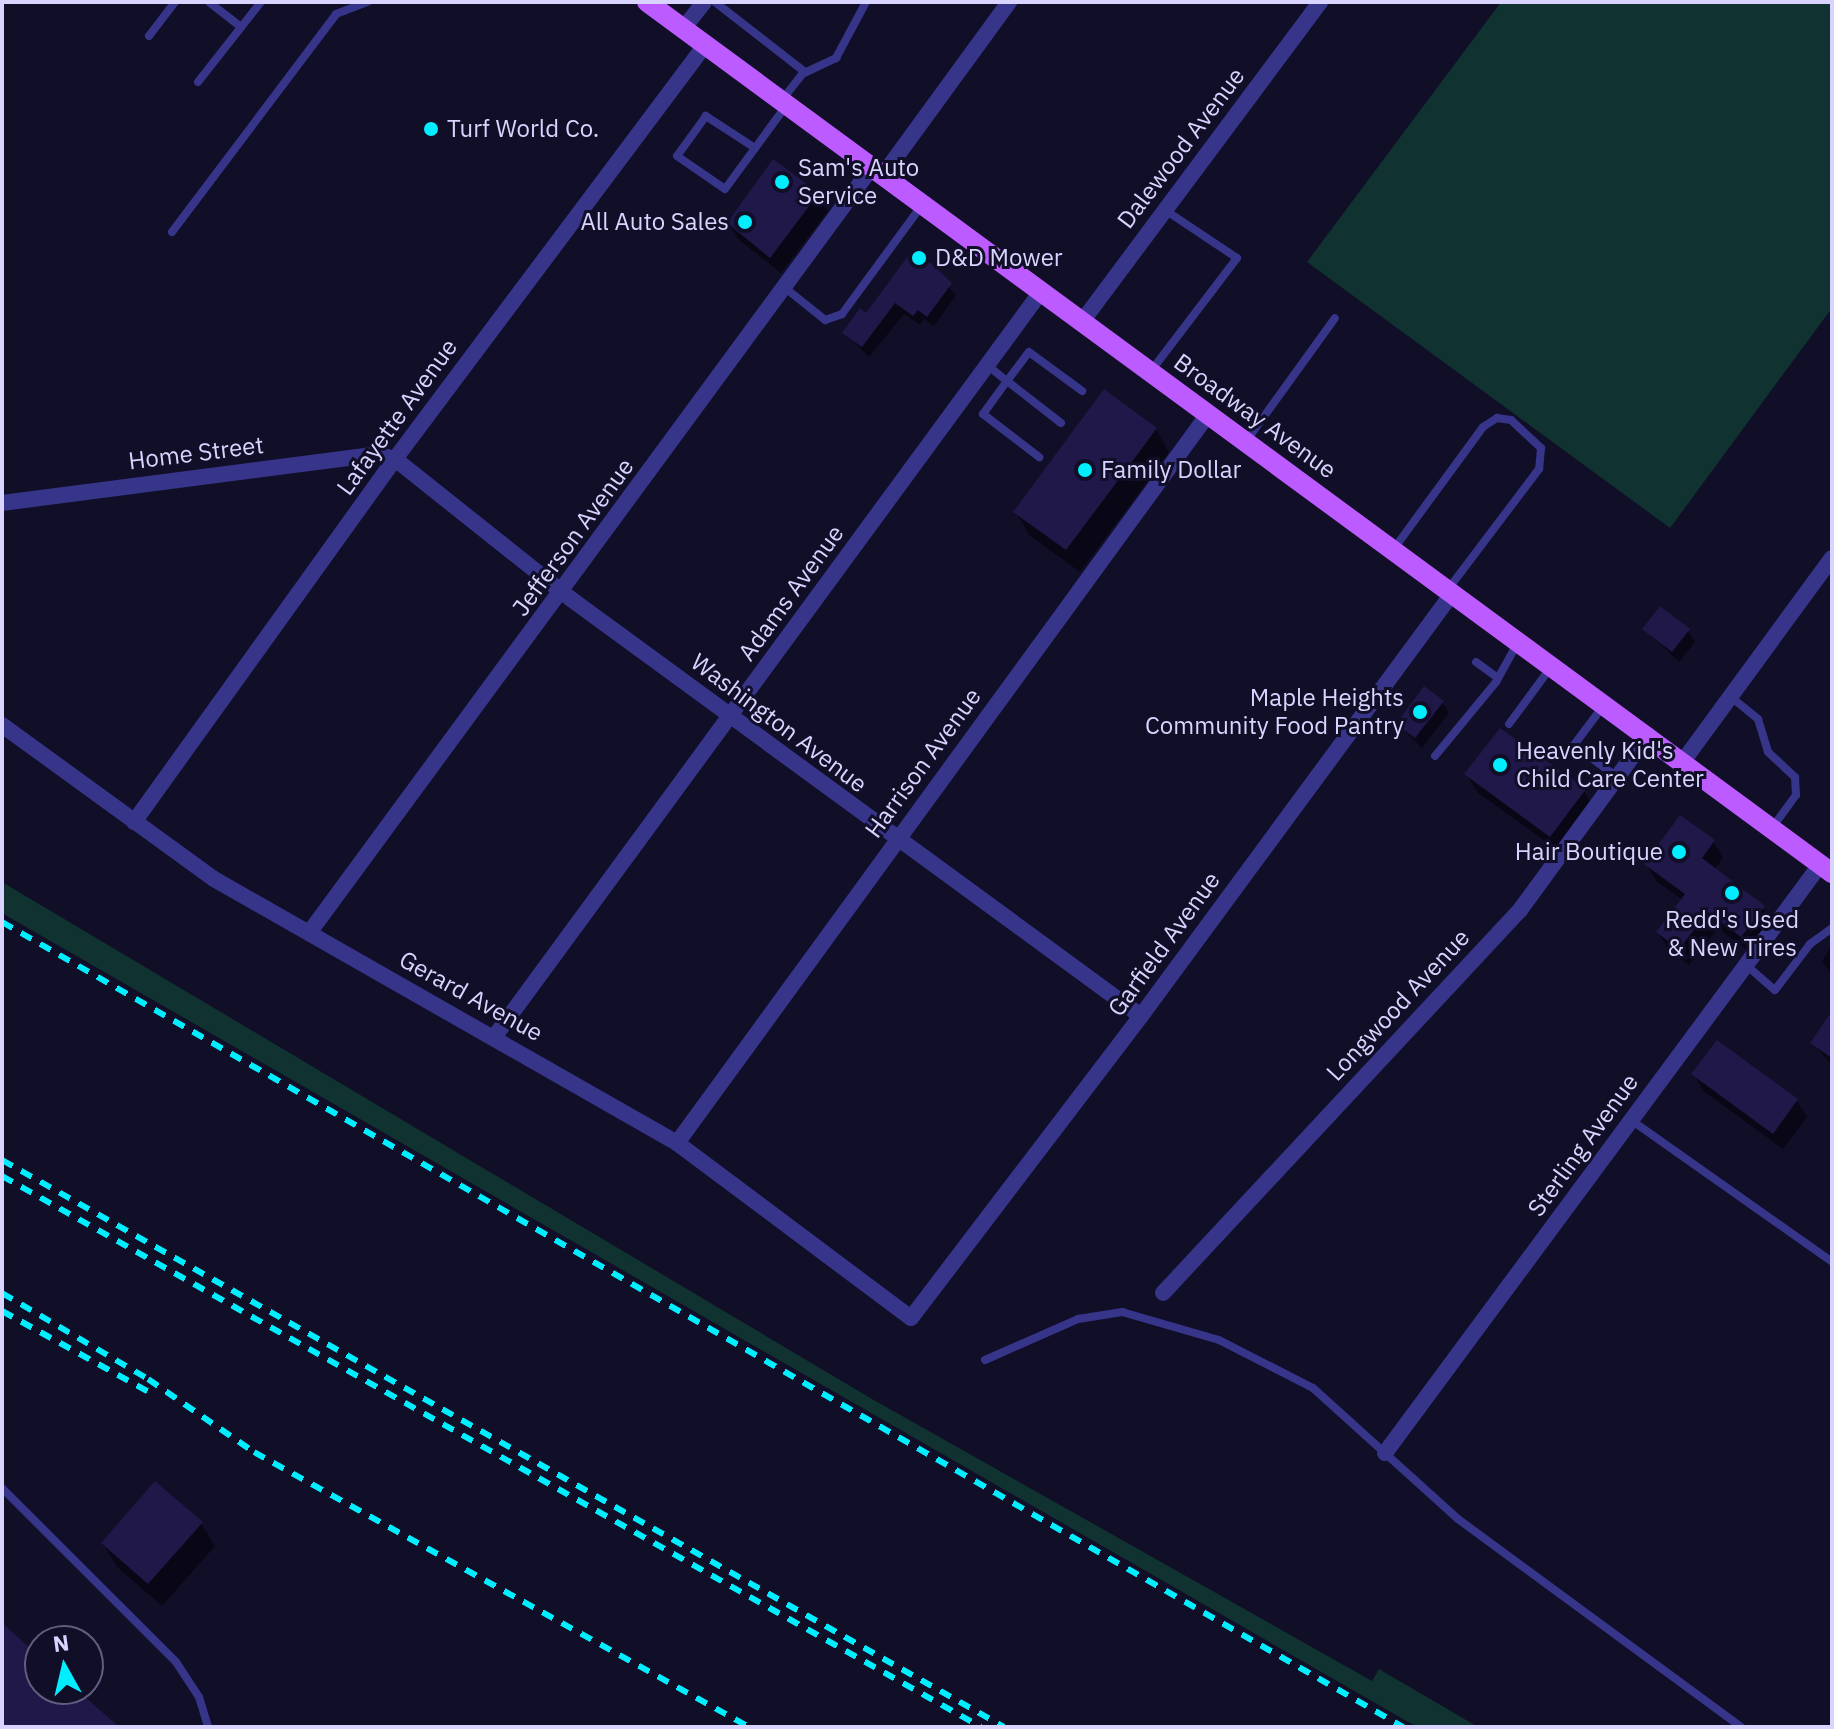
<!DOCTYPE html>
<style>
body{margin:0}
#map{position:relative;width:1834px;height:1729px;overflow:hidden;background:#110e28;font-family:"IBM Plex Sans",sans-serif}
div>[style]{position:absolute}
.green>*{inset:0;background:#103230}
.shadow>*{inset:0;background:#0007}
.building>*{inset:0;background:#21184a}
.service>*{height:8px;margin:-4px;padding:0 4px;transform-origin:4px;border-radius:4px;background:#36358a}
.minor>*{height:16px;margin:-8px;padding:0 8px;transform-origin:8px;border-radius:8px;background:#36358a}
.primary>*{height:20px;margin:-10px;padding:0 10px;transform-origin:10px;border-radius:10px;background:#bc5bff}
.rail>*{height:6px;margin-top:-3px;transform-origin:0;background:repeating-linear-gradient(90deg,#0ef 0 12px,transparent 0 22px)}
.dots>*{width:22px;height:22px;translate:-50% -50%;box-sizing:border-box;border:4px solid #110e28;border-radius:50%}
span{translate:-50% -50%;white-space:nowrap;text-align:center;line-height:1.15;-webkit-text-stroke:6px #110e28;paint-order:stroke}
.poi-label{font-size:24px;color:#d8d4ff}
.left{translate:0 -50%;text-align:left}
.right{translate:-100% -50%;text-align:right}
.street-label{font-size:24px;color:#d8d4ff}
.frame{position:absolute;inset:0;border:4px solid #d8d4ff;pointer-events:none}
.north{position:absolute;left:24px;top:1625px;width:80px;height:80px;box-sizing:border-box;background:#110e28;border:2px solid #615d7e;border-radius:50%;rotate:352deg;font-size:22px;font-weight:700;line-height:32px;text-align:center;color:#d8d4ff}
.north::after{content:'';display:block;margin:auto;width:28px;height:36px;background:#0ef;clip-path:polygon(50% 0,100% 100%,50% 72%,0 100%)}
</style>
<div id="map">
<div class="green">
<div style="clip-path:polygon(1501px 2px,1832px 2px,1832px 308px,1670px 528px,1307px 262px)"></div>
<div style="clip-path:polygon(2px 882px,872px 1399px,1372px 1681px,1379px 1669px,1478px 1727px,1417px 1727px,7px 916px,2px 912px)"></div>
</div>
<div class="shadow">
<div style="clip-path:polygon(818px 194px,828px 211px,781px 273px,739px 240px,729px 224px)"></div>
<div style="clip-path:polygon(914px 251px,956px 295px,934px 326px,924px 319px,920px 325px,904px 314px,869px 357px,845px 333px,867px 316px)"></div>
<div style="clip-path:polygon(1156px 429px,1169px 452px,1080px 572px,1029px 535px,1016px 512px)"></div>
<div style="clip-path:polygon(1644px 629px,1688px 631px,1695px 642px,1679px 662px)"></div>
<div style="clip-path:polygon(1442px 702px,1449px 713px,1422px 748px,1398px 724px)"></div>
<div style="clip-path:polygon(1467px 775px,1584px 791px,1594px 808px,1560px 852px,1477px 792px)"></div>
<div style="clip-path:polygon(1713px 841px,1723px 858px,1714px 870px,1763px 908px,1773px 924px,1751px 953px,1718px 928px,1689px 965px,1668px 949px,1658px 932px,1683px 900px,1656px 881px,1646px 864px)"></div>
<div style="clip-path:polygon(1832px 945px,1832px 976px,1822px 961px)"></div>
<div style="clip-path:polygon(1832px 1015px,1832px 1065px,1812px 1043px)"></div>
<div style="clip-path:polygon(1694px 1074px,1797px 1101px,1807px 1117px,1783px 1149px,1703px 1091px)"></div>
<div style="clip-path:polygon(201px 1523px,215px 1546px,162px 1606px,117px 1567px,103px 1544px)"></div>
</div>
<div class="building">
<div style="clip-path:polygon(773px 159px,819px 193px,770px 258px,727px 223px)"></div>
<div style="clip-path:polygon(914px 248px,952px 283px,927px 317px,918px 310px,913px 316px,895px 303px,862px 347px,842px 333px,860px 308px,866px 313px)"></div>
<div style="clip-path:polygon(1104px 389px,1157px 428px,1066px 550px,1013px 512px)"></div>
<div style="clip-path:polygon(1660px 606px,1690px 629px,1672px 652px,1642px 629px)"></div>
<div style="clip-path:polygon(1424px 686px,1444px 701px,1415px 738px,1396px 724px)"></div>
<div style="clip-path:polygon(1500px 728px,1586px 789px,1550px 837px,1464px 774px)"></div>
<div style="clip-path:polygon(1680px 815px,1715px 840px,1702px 858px,1765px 906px,1741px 937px,1708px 912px,1679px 949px,1656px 932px,1685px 894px,1644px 864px)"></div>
<div style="clip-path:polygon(1832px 1011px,1832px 1058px,1810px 1043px)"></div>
<div style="clip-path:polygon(1717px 1040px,1798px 1099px,1773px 1134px,1691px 1074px)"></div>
<div style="clip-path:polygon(155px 1481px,203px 1522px,148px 1584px,101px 1543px)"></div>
<div style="clip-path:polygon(2px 1623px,40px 1657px,40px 1689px,76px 1689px,119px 1727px,2px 1727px)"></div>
</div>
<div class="service">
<div style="left:209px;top:2px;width:39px;rotate:38deg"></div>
<div style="left:715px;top:2px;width:114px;rotate:37.9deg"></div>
<div style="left:149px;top:36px;width:43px;rotate:-52.6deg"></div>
<div style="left:198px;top:82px;width:102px;rotate:-51.8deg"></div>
<div style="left:782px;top:100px;width:33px;rotate:-52deg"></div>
<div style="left:802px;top:74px;width:38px;rotate:-25deg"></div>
<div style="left:836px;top:58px;width:64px;rotate:-61.8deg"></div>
<div style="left:755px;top:148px;width:59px;rotate:-146.9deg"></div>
<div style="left:706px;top:116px;width:49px;rotate:125.9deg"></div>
<div style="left:677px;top:156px;width:58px;rotate:34.5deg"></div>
<div style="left:725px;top:189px;width:103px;rotate:-53.7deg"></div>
<div style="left:172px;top:232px;width:273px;rotate:-53deg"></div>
<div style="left:336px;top:14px;width:34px;rotate:-21deg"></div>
<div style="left:784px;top:287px;width:53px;rotate:38.8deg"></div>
<div style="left:825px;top:320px;width:18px;rotate:-19deg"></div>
<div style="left:842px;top:314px;width:135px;rotate:-53.7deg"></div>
<div style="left:987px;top:365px;width:26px;rotate:39deg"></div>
<div style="left:1007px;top:381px;width:41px;rotate:126deg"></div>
<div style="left:983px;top:414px;width:71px;rotate:37.5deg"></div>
<div style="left:1151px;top:371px;width:142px;rotate:-52.7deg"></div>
<div style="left:1237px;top:258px;width:87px;rotate:-146.3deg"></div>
<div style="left:1061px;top:423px;width:68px;rotate:-142.1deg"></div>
<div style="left:1007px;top:381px;width:36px;rotate:-53deg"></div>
<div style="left:1029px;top:352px;width:66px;rotate:36.3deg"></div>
<div style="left:1247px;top:440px;width:150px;rotate:-54.2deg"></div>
<div style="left:1393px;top:550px;width:152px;rotate:-53.8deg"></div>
<div style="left:1483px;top:427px;width:17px;rotate:-33deg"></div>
<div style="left:1497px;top:418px;width:14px;rotate:8deg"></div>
<div style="left:1511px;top:420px;width:41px;rotate:43deg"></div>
<div style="left:1541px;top:448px;width:21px;rotate:95deg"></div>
<div style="left:1539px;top:469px;width:149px;rotate:127.1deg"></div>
<div style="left:1476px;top:662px;width:27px;rotate:36deg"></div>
<div style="left:1731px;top:697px;width:35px;rotate:39deg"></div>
<div style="left:1758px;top:719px;width:34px;rotate:73deg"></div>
<div style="left:1768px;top:752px;width:37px;rotate:43deg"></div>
<div style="left:1795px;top:777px;width:18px;rotate:87deg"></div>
<div style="left:1796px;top:795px;width:41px;rotate:126deg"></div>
<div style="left:1604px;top:705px;width:50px;rotate:126.9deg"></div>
<div style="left:1574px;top:745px;width:54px;rotate:36.7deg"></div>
<div style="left:1509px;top:724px;width:71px;rotate:-53.6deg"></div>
<div style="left:1435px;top:756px;width:96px;rotate:-50.5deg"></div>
<div style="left:1496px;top:682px;width:43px;rotate:-61.1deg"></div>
<div style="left:1746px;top:965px;width:38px;rotate:41deg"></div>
<div style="left:1775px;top:990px;width:58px;rotate:-52.7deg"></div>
<div style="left:1810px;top:944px;width:27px;rotate:-36deg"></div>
<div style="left:1631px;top:1120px;width:246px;rotate:35.2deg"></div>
<div style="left:985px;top:1360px;width:102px;rotate:-23.8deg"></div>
<div style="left:1078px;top:1319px;width:45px;rotate:-9deg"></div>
<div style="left:1122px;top:1312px;width:101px;rotate:16.1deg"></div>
<div style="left:1219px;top:1340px;width:106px;rotate:27.1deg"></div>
<div style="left:1313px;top:1388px;width:195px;rotate:42.1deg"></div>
<div style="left:1458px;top:1519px;width:351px;rotate:36.3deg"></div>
<div style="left:2px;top:1488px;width:246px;rotate:45deg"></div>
<div style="left:176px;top:1662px;width:42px;rotate:56.7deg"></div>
<div style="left:199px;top:1697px;width:31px;rotate:73deg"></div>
</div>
<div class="minor">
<div style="left:683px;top:29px;width:34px;rotate:-52deg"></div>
<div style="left:883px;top:175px;width:214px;rotate:-53.9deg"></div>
<div style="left:1081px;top:323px;width:400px;rotate:-53.3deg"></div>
<div style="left:2px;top:503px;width:378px;rotate:-7.4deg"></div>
<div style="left:377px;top:454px;width:19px;rotate:16deg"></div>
<div style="left:395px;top:459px;width:225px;rotate:38.5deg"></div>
<div style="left:571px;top:599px;width:706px;rotate:36.19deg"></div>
<div style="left:2px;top:725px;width:262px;rotate:36deg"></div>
<div style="left:214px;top:879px;width:533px;rotate:29.69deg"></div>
<div style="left:677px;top:1143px;width:292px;rotate:36.8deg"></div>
<div style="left:911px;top:1318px;width:380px;rotate:-52.7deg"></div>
<div style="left:1141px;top:1016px;width:523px;rotate:-53.63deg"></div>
<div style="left:1684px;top:760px;width:250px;rotate:-53.8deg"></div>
<div style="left:134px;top:822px;width:447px;rotate:-54.3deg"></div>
<div style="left:395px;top:459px;width:517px;rotate:-53.17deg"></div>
<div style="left:309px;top:933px;width:951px;rotate:-53.68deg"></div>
<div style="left:495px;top:1036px;width:921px;rotate:-53.74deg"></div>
<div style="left:677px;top:1143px;width:903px;rotate:-53.92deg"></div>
<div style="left:1163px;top:1293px;width:524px;rotate:-47.01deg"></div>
<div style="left:1520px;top:910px;width:217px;rotate:-53.8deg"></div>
<div style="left:1385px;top:1453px;width:731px;rotate:-53.51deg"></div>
</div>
<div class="primary">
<div style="left:647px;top:2px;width:1471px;rotate:36.32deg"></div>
</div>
<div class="rail">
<div style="left:2px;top:922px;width:1616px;rotate:29.88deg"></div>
<div style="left:2px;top:1160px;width:1151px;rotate:29.5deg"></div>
<div style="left:2px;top:1176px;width:1123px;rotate:29.37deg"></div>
<div style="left:2px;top:1293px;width:169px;rotate:30.5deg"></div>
<div style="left:148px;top:1379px;width:129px;rotate:34.6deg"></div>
<div style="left:254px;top:1452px;width:566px;rotate:29.05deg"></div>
<div style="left:2px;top:1311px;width:168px;rotate:28.9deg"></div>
</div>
<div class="dots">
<div style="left:431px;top:129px;background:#0ef"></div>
<div style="left:782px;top:182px;background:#0ef"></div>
<div style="left:745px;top:222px;background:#0ef"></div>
<div style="left:919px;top:258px;background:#0ef"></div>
<div style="left:1085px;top:470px;background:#0ef"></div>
<div style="left:1420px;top:712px;background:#0ef"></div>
<div style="left:1500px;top:765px;background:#0ef"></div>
<div style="left:1679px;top:852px;background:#0ef"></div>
<div style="left:1732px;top:893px;background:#0ef"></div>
</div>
<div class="poi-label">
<span class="left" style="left:447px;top:129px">Turf World Co.</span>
<span class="left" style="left:798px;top:182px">Sam's Auto<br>Service</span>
<span class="right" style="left:729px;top:222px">All Auto Sales</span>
<span class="left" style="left:935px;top:258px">D&amp;D Mower</span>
<span class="left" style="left:1101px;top:470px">Family Dollar</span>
<span class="right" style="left:1404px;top:712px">Maple Heights<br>Community Food Pantry</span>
<span class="left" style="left:1516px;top:765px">Heavenly Kid's<br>Child Care Center</span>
<span class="right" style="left:1663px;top:852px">Hair Boutique</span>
<span style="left:1732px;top:934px">Redd's Used<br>&amp; New Tires</span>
</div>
<div class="street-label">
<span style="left:1181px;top:148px;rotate:-53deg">Dalewood Avenue</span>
<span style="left:1255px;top:416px;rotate:36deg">Broadway Avenue</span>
<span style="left:397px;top:417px;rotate:-54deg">Lafayette Avenue</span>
<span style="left:196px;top:453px;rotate:-7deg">Home Street</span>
<span style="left:573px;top:537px;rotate:-54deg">Jefferson Avenue</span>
<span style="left:791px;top:593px;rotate:-54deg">Adams Avenue</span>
<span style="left:779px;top:723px;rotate:37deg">Washington Avenue</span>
<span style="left:923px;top:763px;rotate:-54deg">Harrison Avenue</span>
<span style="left:1164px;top:944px;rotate:-54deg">Garfield Avenue</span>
<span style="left:471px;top:996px;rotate:29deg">Gerard Avenue</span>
<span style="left:1398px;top:1005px;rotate:-47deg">Longwood Avenue</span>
<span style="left:1583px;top:1145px;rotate:-54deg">Sterling Avenue</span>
</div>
<div class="frame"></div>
<div class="north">N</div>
</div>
